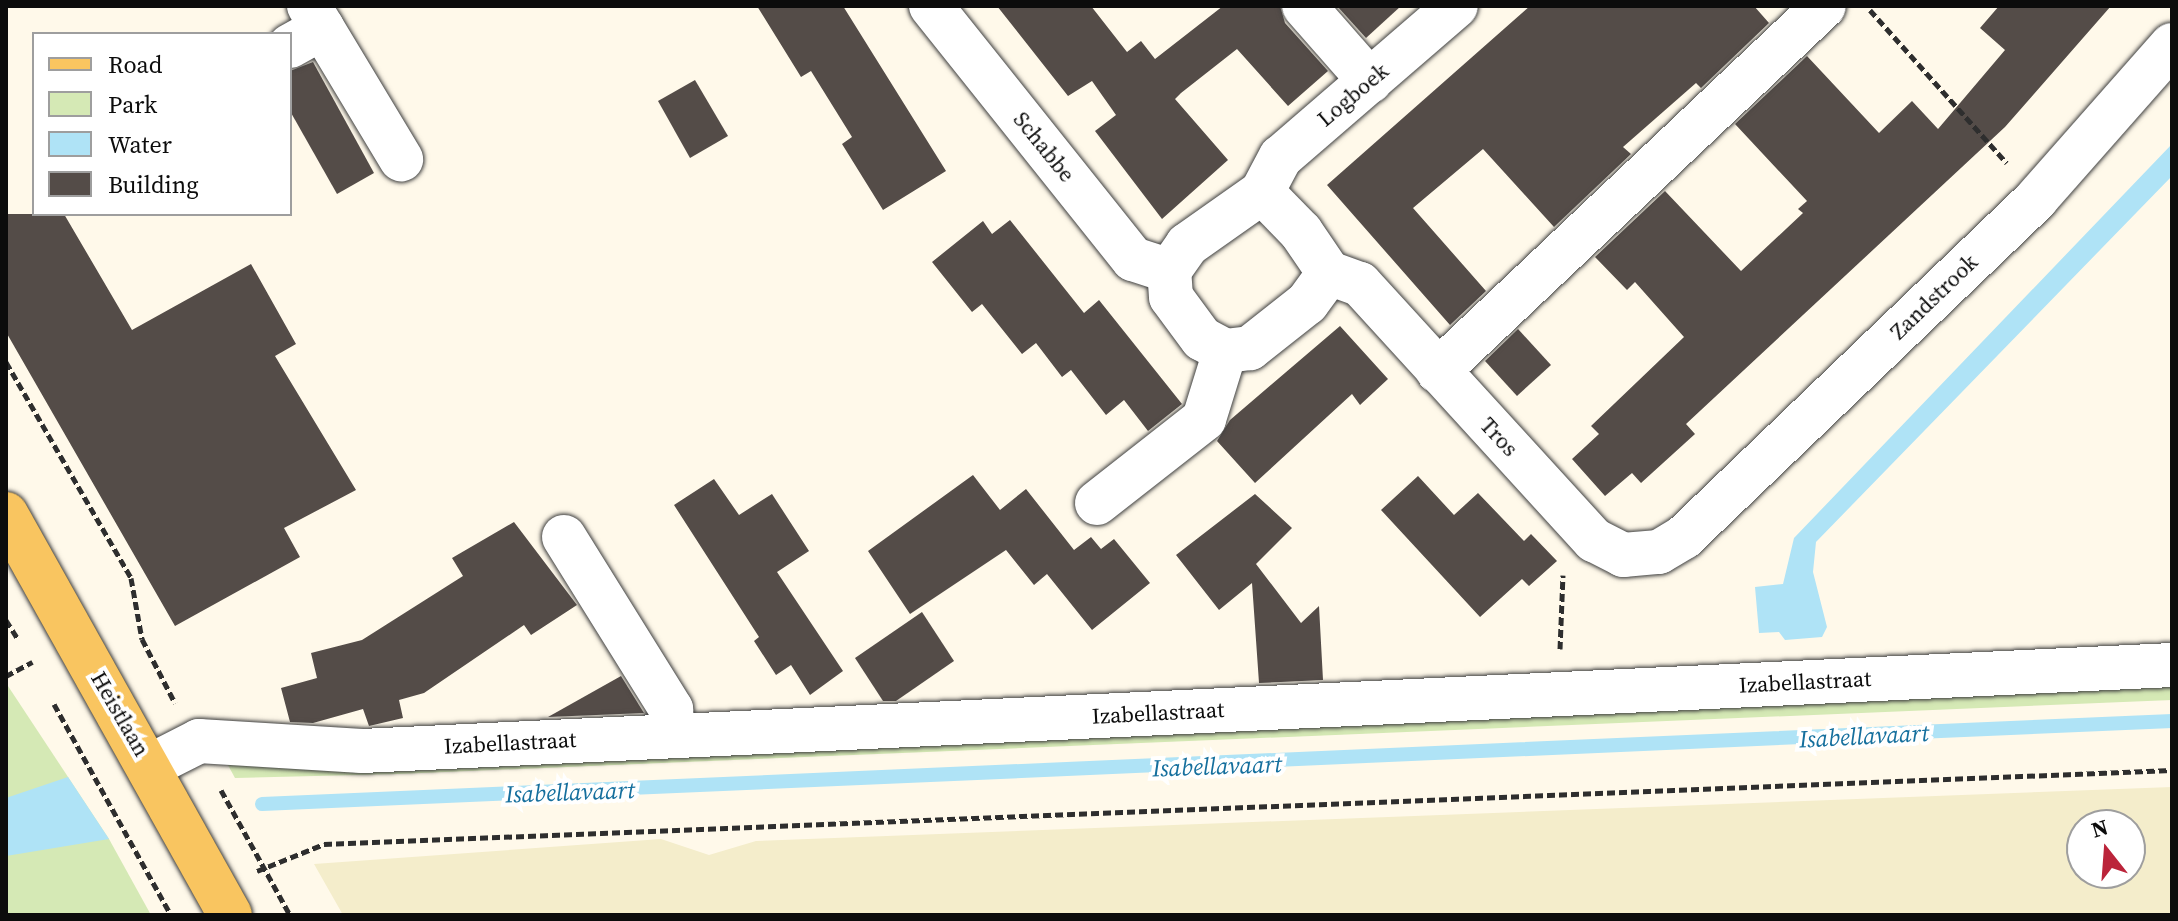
<!DOCTYPE html>
<style>
body{margin:0}
#map{position:relative;width:2178px;height:921px;overflow:hidden;background:#fff9ea;font-family:"Source Serif 4",serif}
div>[style]{position:absolute}
.farmland>*{inset:0;background:#f4edcb}
.green>*{inset:0;background:#d5e9b5}
.water>*{inset:0;background:#afe3f6}
.stream>*{height:14px;margin:-7px;padding:0 7px;transform-origin:7px;border-radius:7px;background:#afe3f6}
.building>*{inset:0;background:#544c48}
.path>*{height:5px;margin-top:-2.5px;transform-origin:0;background:repeating-linear-gradient(90deg,#2e2e2e 0 8px,transparent 0 12px)}
.roads{filter:drop-shadow(0 0 2px #3f3f3f) drop-shadow(0 0 2px #3f3f3f)}
.minor>*{height:44px;margin:-22px;padding:0 22px;transform-origin:22px;border-radius:22px;background:#fff}
.major>*{height:44px;margin:-22px;padding:0 22px;transform-origin:22px;border-radius:22px;background:#f9c560}
span{translate:-50% -50%;white-space:nowrap;text-align:center;line-height:1.15;-webkit-text-stroke:8px #fff;paint-order:stroke}
.street-label{font-size:22px;color:#0c0c0c}
.water-label{font-size:24px;color:#156f9d;font-style:italic}
.frame{position:absolute;inset:0;border:8px solid #0c0c0c;pointer-events:none}
.legend{position:absolute;left:32px;top:32px;width:260px;height:184px;box-sizing:border-box;background:#fff;border:2px solid #9e9e9e;margin:0;padding:10px 14px;list-style:none;font-size:24px;color:#0c0c0c}
.legend li{display:flex;align-items:center;gap:16px;height:40px}
.legend b{width:40px;border:2px solid #9e9e9e}
.north{position:absolute;left:2066px;top:809px;width:80px;height:80px;box-sizing:border-box;background:#fff;border:2px solid #9e9e9e;border-radius:50%;rotate:343deg;font-size:22px;font-weight:700;line-height:32px;text-align:center;color:#0c0c0c}
.north::after{content:'';display:block;margin:auto;width:28px;height:36px;background:#bb243a;clip-path:polygon(50% 0,100% 100%,50% 72%,0 100%)}
</style>
<div id="map">
<div class="farmland">
<div style="clip-path:polygon(evenodd,2172px 787px,2172px 915px,343px 915px,314px 864px,661px 839px,709px 855px,756px 841px,2172px 787px,2082px 825px,2130px 825px,2130px 873px,2082px 873px,2082px 825px)"></div>
</div>
<div class="green">
<div style="clip-path:polygon(2172px 678px,2172px 700px,398px 774px,235px 778px,223px 756px)"></div>
<div style="clip-path:polygon(6px 683px,109px 839px,151px 915px,6px 915px)"></div>
</div>
<div class="water">
<div style="clip-path:polygon(2172px 144px,2172px 176px,1816px 542px,1813px 572px,1827px 627px,1822px 637px,1785px 640px,1779px 632px,1759px 633px,1755px 587px,1783px 584px,1794px 538px)"></div>
<div style="clip-path:polygon(68px 777px,109px 839px,6px 856px,6px 798px)"></div>
</div>
<div class="stream">
<div style="left:262px;top:804px;width:1912px;rotate:-2.49deg"></div>
</div>
<div class="building">
<div style="clip-path:polygon(757px 6px,843px 6px,946px 171px,883px 210px,842px 144px,852px 137px,811px 71px,801px 77px)"></div>
<div style="clip-path:polygon(997px 6px,1091px 6px,1127px 52px,1141px 41px,1155px 59px,1223px 6px,1280px 6px,1285px 23px,1328px 71px,1288px 106px,1237px 49px,1181px 93px,1175px 99px,1228px 160px,1162px 219px,1095px 131px,1116px 115px,1092px 81px,1068px 96px)"></div>
<div style="clip-path:polygon(1337px 6px,1401px 6px,1366px 38px)"></div>
<div style="clip-path:polygon(1530px 6px,1754px 6px,1769px 23px,1701px 88px,1696px 83px,1623px 147px,1631px 154px,1554px 227px,1483px 149px,1413px 208px,1486px 291px,1450px 325px,1327px 185px)"></div>
<div style="clip-path:polygon(1999px 6px,2111px 6px,2005px 127px,1686px 424px,1695px 434px,1641px 483px,1632px 473px,1605px 496px,1572px 459px,1599px 434px,1591px 426px,1684px 337px,1635px 282px,1627px 290px,1595px 257px,1665px 191px,1741px 271px,1803px 213px,1798px 209px,1807px 201px,1735px 124px,1807px 56px,1879px 133px,1912px 101px,1938px 129px,2005px 50px,1980px 28px)"></div>
<div style="clip-path:polygon(313px 62px,374px 173px,337px 194px,290px 111px,290px 71px)"></div>
<div style="clip-path:polygon(695px 80px,728px 136px,690px 158px,658px 101px)"></div>
<div style="clip-path:polygon(6px 214px,64px 214px,132px 330px,251px 264px,296px 344px,275px 356px,356px 490px,284px 528px,300px 557px,175px 626px,6px 332px)"></div>
<div style="clip-path:polygon(1010px 220px,1084px 313px,1099px 300px,1182px 404px,1148px 431px,1124px 400px,1106px 415px,1071px 370px,1062px 377px,1036px 343px,1022px 354px,982px 304px,972px 312px,932px 262px,983px 221px,992px 234px)"></div>
<div style="clip-path:polygon(1340px 326px,1388px 379px,1360px 405px,1352px 394px,1255px 483px,1217px 441px,1230px 420px)"></div>
<div style="clip-path:polygon(1518px 329px,1551px 365px,1517px 396px,1485px 361px)"></div>
<div style="clip-path:polygon(973px 475px,1000px 510px,1026px 489px,1074px 550px,1091px 537px,1101px 549px,1114px 539px,1150px 583px,1092px 630px,1047px 574px,1034px 585px,1006px 550px,910px 614px,868px 551px)"></div>
<div style="clip-path:polygon(1418px 476px,1454px 515px,1478px 493px,1524px 541px,1531px 534px,1557px 561px,1529px 586px,1522px 579px,1480px 617px,1381px 510px)"></div>
<div style="clip-path:polygon(714px 479px,739px 515px,772px 494px,809px 551px,777px 572px,843px 671px,810px 695px,791px 665px,776px 675px,754px 641px,759px 637px,674px 505px)"></div>
<div style="clip-path:polygon(1255px 494px,1292px 528px,1256px 564px,1301px 623px,1319px 606px,1323px 680px,1259px 683px,1252px 583px,1219px 610px,1176px 555px)"></div>
<div style="clip-path:polygon(514px 522px,577px 605px,531px 635px,524px 625px,424px 693px,399px 700px,403px 718px,369px 726px,363px 709px,313px 723px,290px 722px,281px 688px,317px 678px,311px 653px,362px 640px,463px 576px,452px 558px)"></div>
<div style="clip-path:polygon(922px 612px,954px 661px,896px 701px,883px 701px,855px 658px)"></div>
<div style="clip-path:polygon(621px 676px,644px 713px,548px 717px)"></div>
</div>
<div class="path">
<div style="left:1870px;top:10px;width:205px;rotate:48.2deg"></div>
<div style="left:6px;top:362px;width:250px;rotate:59.9deg"></div>
<div style="left:131px;top:578px;width:62px;rotate:79.8deg"></div>
<div style="left:142px;top:639px;width:72px;rotate:62.7deg"></div>
<div style="left:6px;top:620px;width:22px;rotate:58deg"></div>
<div style="left:1560px;top:649px;width:74px;rotate:-87.7deg"></div>
<div style="left:6px;top:676px;width:30px;rotate:-28deg"></div>
<div style="left:54px;top:704px;width:241px;rotate:61deg"></div>
<div style="left:221px;top:790px;width:143px;rotate:61.1deg"></div>
<div style="left:257px;top:871px;width:72px;rotate:-21.9deg"></div>
<div style="left:324px;top:844px;width:1849px;rotate:-2.29deg"></div>
</div>
<div class="roads">
<div class="minor">
<div style="left:309px;top:6px;width:179px;rotate:59deg"></div>
<div style="left:931px;top:6px;width:324px;rotate:51.4deg"></div>
<div style="left:1133px;top:259px;width:38px;rotate:18deg"></div>
<div style="left:1304px;top:6px;width:100px;rotate:48.7deg"></div>
<div style="left:290px;top:46px;width:37px;rotate:-29deg"></div>
<div style="left:1262px;top:192px;width:56px;rotate:45.7deg"></div>
<div style="left:1301px;top:232px;width:50px;rotate:55.7deg"></div>
<div style="left:1329px;top:273px;width:37px;rotate:126deg"></div>
<div style="left:1307px;top:303px;width:73px;rotate:141.7deg"></div>
<div style="left:1250px;top:348px;width:25px;rotate:173deg"></div>
<div style="left:1225px;top:351px;width:26px;rotate:-152deg"></div>
<div style="left:1202px;top:339px;width:52px;rotate:-126.4deg"></div>
<div style="left:1171px;top:297px;width:26px;rotate:-94deg"></div>
<div style="left:1169px;top:271px;width:32px;rotate:-55deg"></div>
<div style="left:1187px;top:245px;width:92px;rotate:-35.2deg"></div>
<div style="left:1262px;top:192px;width:40px;rotate:-62deg"></div>
<div style="left:1281px;top:157px;width:231px;rotate:-40.8deg"></div>
<div style="left:1329px;top:273px;width:33px;rotate:20deg"></div>
<div style="left:1360px;top:284px;width:347px;rotate:47.6deg"></div>
<div style="left:1594px;top:540px;width:33px;rotate:27deg"></div>
<div style="left:1623px;top:555px;width:36px;rotate:-5deg"></div>
<div style="left:1659px;top:552px;width:29px;rotate:-31deg"></div>
<div style="left:1684px;top:537px;width:489px;rotate:-43.8deg"></div>
<div style="left:2037px;top:198px;width:204px;rotate:-48.6deg"></div>
<div style="left:1438px;top:371px;width:531px;rotate:-43.4deg"></div>
<div style="left:1097px;top:503px;width:136px;rotate:-38.1deg"></div>
<div style="left:1204px;top:419px;width:71px;rotate:-72.8deg"></div>
<div style="left:564px;top:537px;width:203px;rotate:58.1deg"></div>
<div style="left:671px;top:709px;width:27px;rotate:86deg"></div>
<div style="left:150px;top:766px;width:55px;rotate:-27deg"></div>
<div style="left:199px;top:741px;width:163px;rotate:3.5deg"></div>
<div style="left:362px;top:751px;width:1812px;rotate:-2.72deg"></div>
</div>
<div class="major">
<div style="left:6px;top:514px;width:459px;rotate:60.8deg"></div>
</div>
</div>
<div class="street-label">
<span style="left:1353px;top:95px;rotate:-40deg">Logboek</span>
<span style="left:1044px;top:147px;rotate:51deg">Schabbe</span>
<span style="left:1934px;top:297px;rotate:-44deg">Zandstrook</span>
<span style="left:1499px;top:437px;rotate:47deg">Tros</span>
<span style="left:1805px;top:682px;rotate:-3deg">Izabellastraat</span>
<span style="left:1158px;top:713px;rotate:-3deg">Izabellastraat</span>
<span style="left:120px;top:714px;rotate:60deg">Heistlaan</span>
<span style="left:510px;top:743px;rotate:-3deg">Izabellastraat</span>
</div>
<div class="water-label">
<span style="left:1864px;top:736px;rotate:-3deg">Isabellavaart</span>
<span style="left:1217px;top:766px;rotate:-2deg">Isabellavaart</span>
<span style="left:570px;top:792px;rotate:-2deg">Isabellavaart</span>
</div>
<div class="frame"></div>
<ul class="legend">
<li><b style="height:10px;background:#f9c560"></b>Road</li>
<li><b style="height:22px;background:#d5e9b5"></b>Park</li>
<li><b style="height:22px;background:#afe3f6"></b>Water</li>
<li><b style="height:22px;background:#544c48"></b>Building</li>
</ul>
<div class="north">N</div>
</div>
